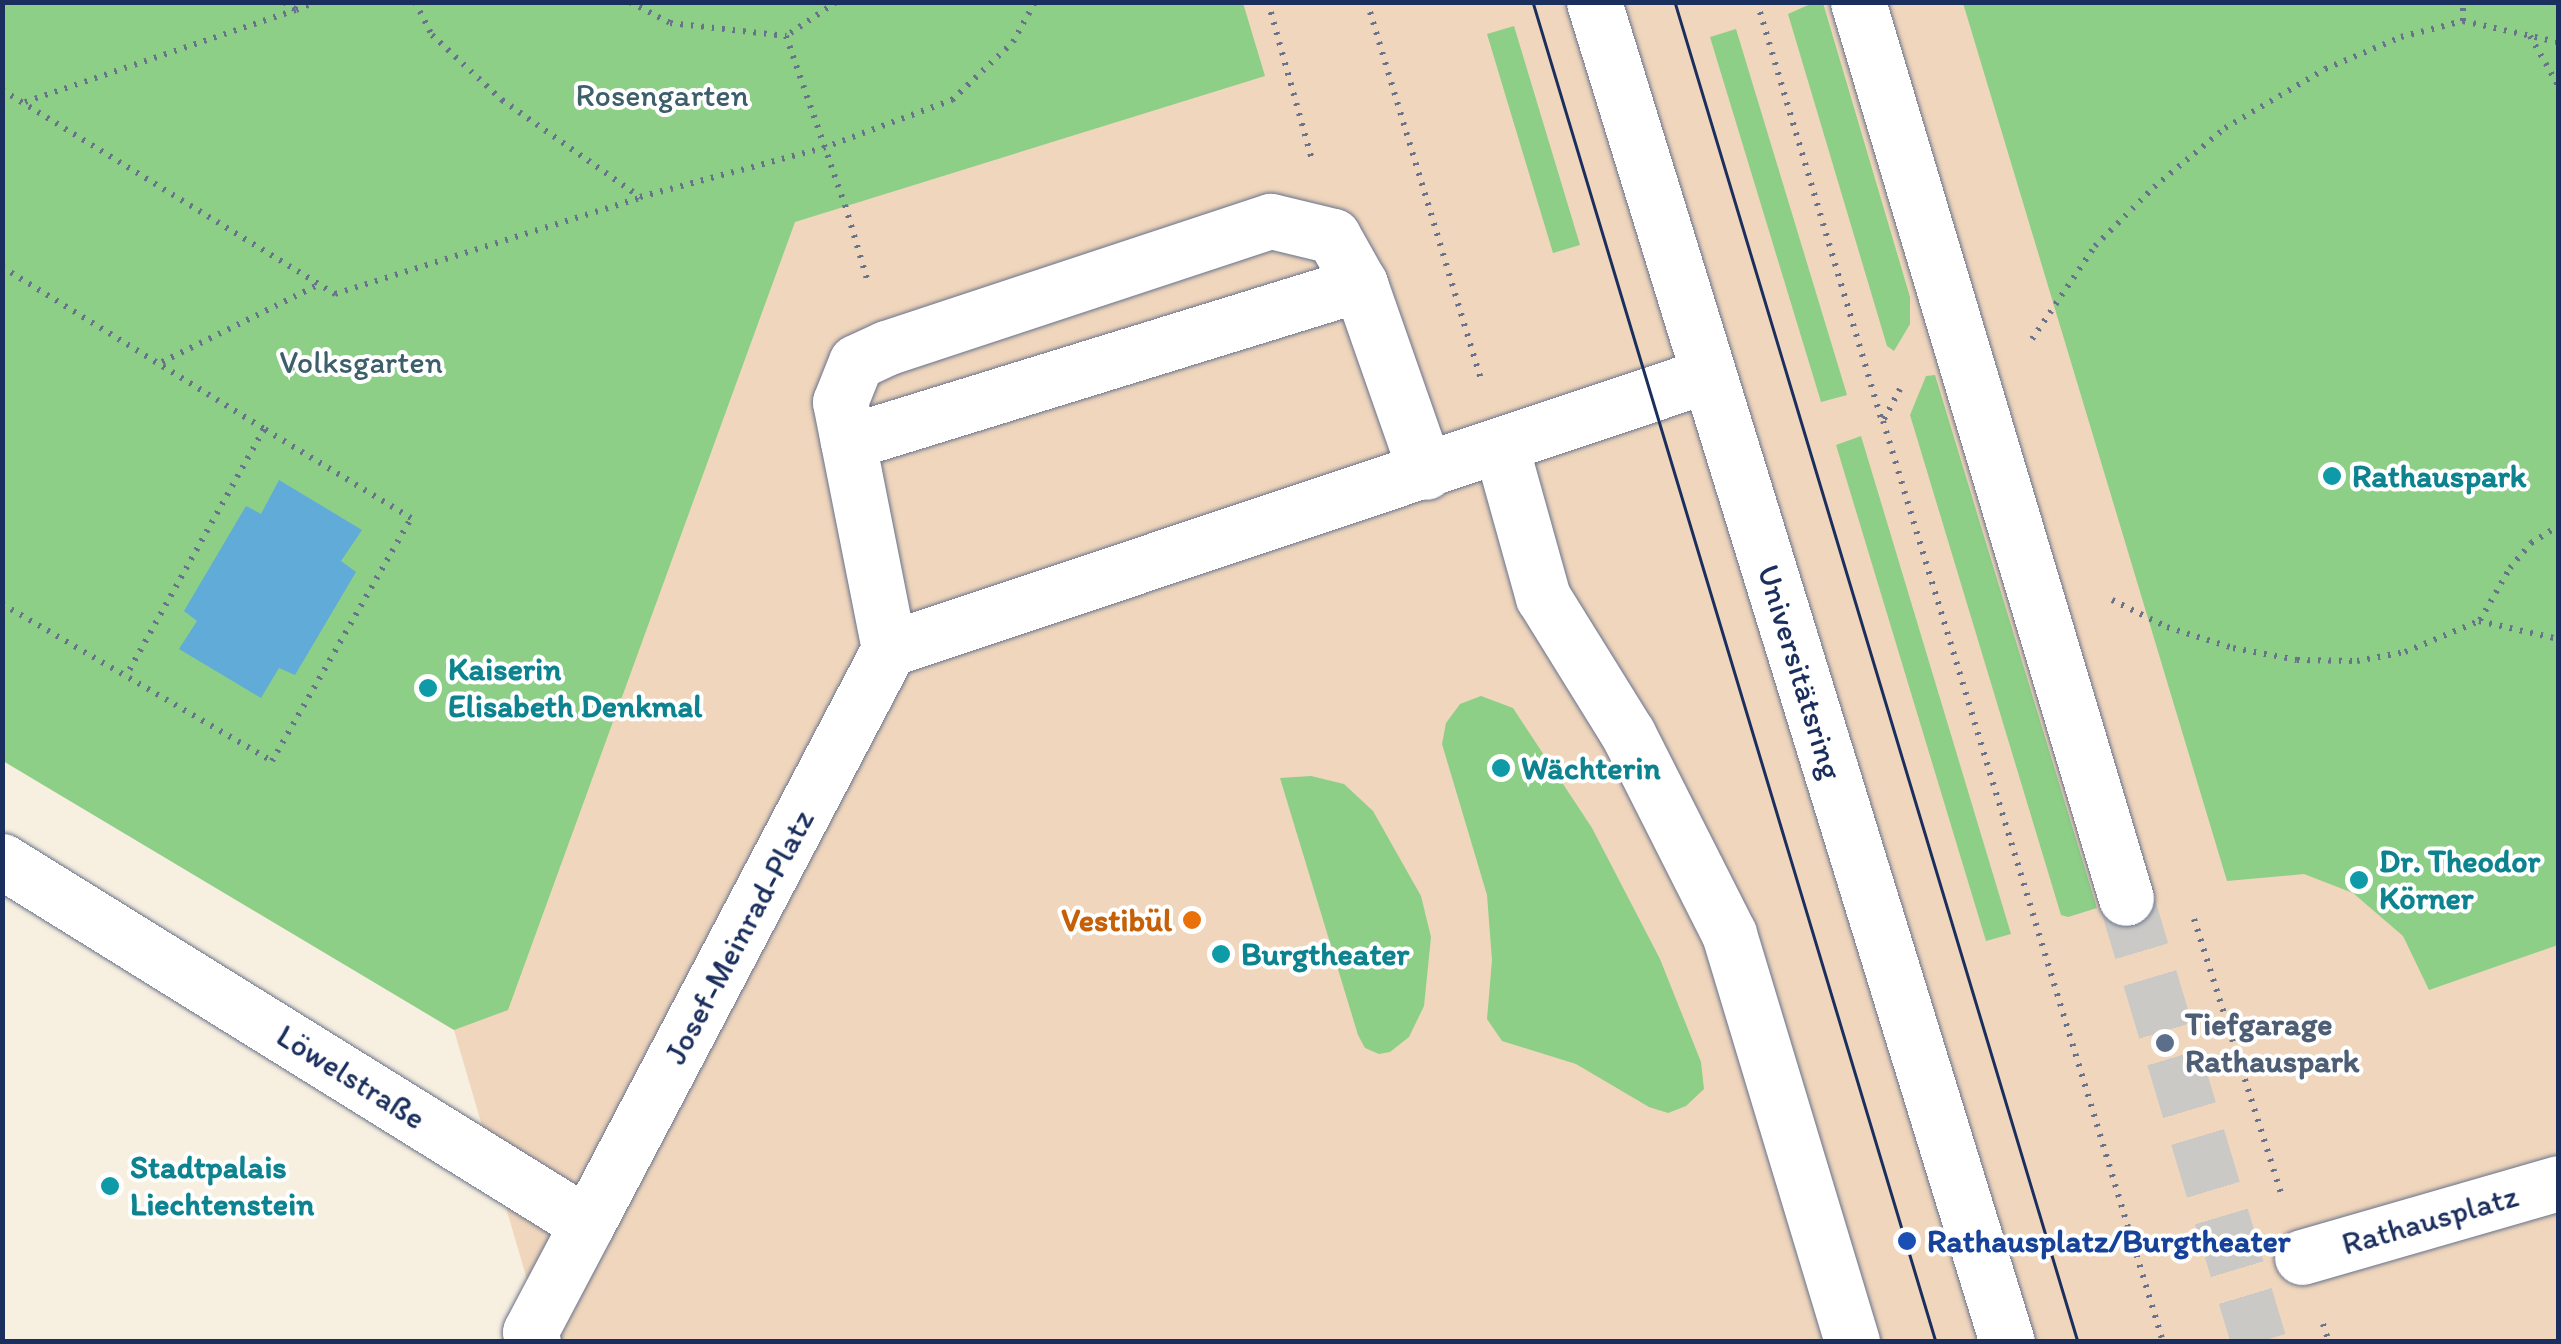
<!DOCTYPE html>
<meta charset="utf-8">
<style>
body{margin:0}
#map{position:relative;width:2561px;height:1344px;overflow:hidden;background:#f7efdf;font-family:Itim,sans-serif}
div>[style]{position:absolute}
.built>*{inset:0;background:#f0d6bc}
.green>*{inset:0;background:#8dcf87}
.water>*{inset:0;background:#60abd8}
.minor-tunnel>*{height:55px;margin-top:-27.5px;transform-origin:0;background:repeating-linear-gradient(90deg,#cbc9c5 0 55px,transparent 0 83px)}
.path>*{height:6px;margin-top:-3px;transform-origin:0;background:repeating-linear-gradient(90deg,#68728b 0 2.5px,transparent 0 10.5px)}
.roads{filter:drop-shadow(0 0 2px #68728b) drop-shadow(0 0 2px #68728b)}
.minor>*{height:55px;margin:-27.5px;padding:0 27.5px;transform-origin:27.5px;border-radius:27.5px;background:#fff}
.major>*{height:55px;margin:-27.5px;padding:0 27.5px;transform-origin:27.5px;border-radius:27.5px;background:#fff}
.tram>*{height:2.5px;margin:-1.25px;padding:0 1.25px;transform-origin:1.25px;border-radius:1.25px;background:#1b2f5e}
.dots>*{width:28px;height:28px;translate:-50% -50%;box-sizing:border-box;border:5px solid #fff;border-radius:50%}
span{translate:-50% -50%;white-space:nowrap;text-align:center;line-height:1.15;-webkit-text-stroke:8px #fff;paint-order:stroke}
.park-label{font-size:32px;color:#3d5f6a}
.culture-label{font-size:32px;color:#0d838f;font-weight:700}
.left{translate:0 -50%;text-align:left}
.street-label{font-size:32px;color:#1b2f5e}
.food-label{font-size:32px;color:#c56008;font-weight:700}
.right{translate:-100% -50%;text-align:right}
.service-label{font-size:32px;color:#4e5e75;font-weight:700}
.transit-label{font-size:32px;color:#164399;font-weight:700}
.frame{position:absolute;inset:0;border:5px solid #1b2f5e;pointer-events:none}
</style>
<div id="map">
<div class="built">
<div style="clip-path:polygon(2px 3px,2558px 3px,2558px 1341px,545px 1341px,454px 1030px,3px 754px)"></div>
</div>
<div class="green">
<div style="clip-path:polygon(1815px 2px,1823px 3px,1910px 297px,1910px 324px,1894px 351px,1887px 346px,1788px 14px)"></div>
<div style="clip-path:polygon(2px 3px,1243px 3px,1265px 76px,795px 222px,508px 1010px,454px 1030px,3px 761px)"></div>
<div style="clip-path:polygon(1963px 3px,2558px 3px,2558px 945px,2429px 990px,2403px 936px,2353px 893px,2304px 874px,2227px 881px)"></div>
<div style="clip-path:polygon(1514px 26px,1580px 245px,1553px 253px,1487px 34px)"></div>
<div style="clip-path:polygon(1736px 29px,1847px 395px,1821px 402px,1710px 37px)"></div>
<div style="clip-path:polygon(1935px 375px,2097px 908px,2068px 917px,2061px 915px,1910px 415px,1926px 376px)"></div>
<div style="clip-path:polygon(1861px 436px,2011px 934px,1986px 941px,1836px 445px)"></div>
<div style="clip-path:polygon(1481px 696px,1513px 708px,1592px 828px,1660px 959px,1701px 1062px,1704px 1089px,1686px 1106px,1668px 1113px,1649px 1107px,1576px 1064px,1502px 1041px,1487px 1019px,1492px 960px,1487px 895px,1442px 744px,1446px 723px,1460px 704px)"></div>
<div style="clip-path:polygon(1311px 776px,1344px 784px,1373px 811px,1421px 896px,1431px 937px,1424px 1006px,1409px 1037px,1390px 1052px,1379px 1054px,1365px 1048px,1358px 1035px,1280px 778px)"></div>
</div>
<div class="water">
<div style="clip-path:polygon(279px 480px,362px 530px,341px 561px,356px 572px,295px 675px,279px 668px,261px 698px,179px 649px,197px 621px,184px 611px,246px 506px,261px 514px)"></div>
</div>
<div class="minor-tunnel">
<div style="left:2126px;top:898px;width:463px;rotate:73.3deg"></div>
</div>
<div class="path">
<div style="left:284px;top:2px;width:14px;rotate:34deg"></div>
<div style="left:296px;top:10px;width:22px;rotate:-22deg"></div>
<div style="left:415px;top:2px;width:37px;rotate:63deg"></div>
<div style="left:432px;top:35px;width:96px;rotate:42.9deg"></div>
<div style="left:502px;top:100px;width:169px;rotate:35.1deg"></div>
<div style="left:640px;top:197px;width:189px;rotate:-15deg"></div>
<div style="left:823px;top:148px;width:138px;rotate:-20.4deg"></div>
<div style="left:952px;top:100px;width:84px;rotate:-43.6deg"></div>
<div style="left:1013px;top:42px;width:46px;rotate:-61.2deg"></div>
<div style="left:630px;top:2px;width:45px;rotate:27.7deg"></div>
<div style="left:670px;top:23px;width:117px;rotate:6.4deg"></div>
<div style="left:836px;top:2px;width:60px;rotate:145.8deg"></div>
<div style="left:786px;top:36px;width:179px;rotate:70.8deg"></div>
<div style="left:845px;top:205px;width:77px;rotate:73.4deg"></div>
<div style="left:1268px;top:2px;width:164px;rotate:74.4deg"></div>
<div style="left:1367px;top:2px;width:394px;rotate:73.2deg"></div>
<div style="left:1757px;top:2px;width:436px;rotate:73.4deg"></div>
<div style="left:2463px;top:21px;width:19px;rotate:-90deg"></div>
<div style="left:2530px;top:36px;width:56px;rotate:60.3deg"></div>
<div style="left:2px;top:90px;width:391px;rotate:31.5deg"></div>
<div style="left:335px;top:294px;width:319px;rotate:-17.5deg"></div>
<div style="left:25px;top:102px;width:286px;rotate:-18.8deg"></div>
<div style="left:2px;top:267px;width:308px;rotate:31.7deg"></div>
<div style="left:2032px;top:339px;width:112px;rotate:-55.9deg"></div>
<div style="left:2095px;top:246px;width:83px;rotate:-45deg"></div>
<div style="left:2154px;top:187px;width:92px;rotate:-39.7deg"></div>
<div style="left:2225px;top:128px;width:116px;rotate:-30.5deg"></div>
<div style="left:2325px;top:69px;width:82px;rotate:-22.8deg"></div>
<div style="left:2401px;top:37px;width:64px;rotate:-14.5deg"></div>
<div style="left:2463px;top:21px;width:97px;rotate:12.5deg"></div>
<div style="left:162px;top:362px;width:172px;rotate:-26.3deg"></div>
<div style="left:1900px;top:389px;width:36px;rotate:118deg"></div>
<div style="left:1883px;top:421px;width:963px;rotate:73.09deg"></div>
<div style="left:2112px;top:600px;width:61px;rotate:26.1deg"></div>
<div style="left:2167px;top:627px;width:69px;rotate:17.7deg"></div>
<div style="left:2233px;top:648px;width:65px;rotate:10.6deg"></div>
<div style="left:2297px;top:660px;width:60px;rotate:1deg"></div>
<div style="left:2357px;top:661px;width:49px;rotate:-10.6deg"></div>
<div style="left:2405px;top:652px;width:80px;rotate:-22.7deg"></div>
<div style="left:2479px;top:621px;width:81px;rotate:12.8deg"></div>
<div style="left:2px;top:604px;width:312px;rotate:30.2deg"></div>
<div style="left:272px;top:761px;width:280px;rotate:-60.2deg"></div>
<div style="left:411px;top:518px;width:172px;rotate:-148.8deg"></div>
<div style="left:264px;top:429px;width:283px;rotate:119.2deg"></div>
<div style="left:2480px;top:620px;width:60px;rotate:-60deg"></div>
<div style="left:2510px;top:568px;width:33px;rotate:-50deg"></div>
<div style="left:2531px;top:543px;width:32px;rotate:-32deg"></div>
<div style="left:2194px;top:919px;width:287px;rotate:72.4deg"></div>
<div style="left:2323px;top:1324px;width:19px;rotate:72deg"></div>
</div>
<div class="roads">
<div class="minor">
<div style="left:1858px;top:2px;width:935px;rotate:73.35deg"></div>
<div style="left:848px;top:442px;width:536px;rotate:-17.15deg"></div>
<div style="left:1501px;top:447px;width:156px;rotate:74.4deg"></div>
<div style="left:1543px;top:597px;width:161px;rotate:58.2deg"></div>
<div style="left:1628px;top:734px;width:224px;rotate:63.2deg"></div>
<div style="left:1729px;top:934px;width:426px;rotate:73.2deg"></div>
<div style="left:889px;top:649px;width:252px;rotate:-101.2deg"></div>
<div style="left:840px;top:402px;width:43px;rotate:-68.2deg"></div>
<div style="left:856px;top:362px;width:33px;rotate:-25deg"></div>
<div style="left:886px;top:348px;width:405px;rotate:-18.3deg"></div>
<div style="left:1271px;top:221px;width:64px;rotate:13.6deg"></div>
<div style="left:1333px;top:236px;width:55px;rotate:60.6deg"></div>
<div style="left:1360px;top:284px;width:199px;rotate:70.7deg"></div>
<div style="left:2px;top:861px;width:688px;rotate:31.82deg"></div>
<div style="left:587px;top:1224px;width:122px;rotate:117.8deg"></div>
<div style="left:530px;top:1332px;width:10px;rotate:73deg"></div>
<div style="left:587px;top:1224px;width:649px;rotate:-62.29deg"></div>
<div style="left:889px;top:649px;width:864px;rotate:-18.5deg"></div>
<div style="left:2302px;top:1257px;width:266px;rotate:-16.1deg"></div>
</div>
<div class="major">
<div style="left:1594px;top:2px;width:1402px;rotate:72.87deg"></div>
</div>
</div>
<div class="tram">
<div style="left:1533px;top:2px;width:1399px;rotate:73.26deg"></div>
<div style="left:1675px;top:2px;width:1399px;rotate:73.26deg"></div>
</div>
<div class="dots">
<div style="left:2332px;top:476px;background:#0f9aa8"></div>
<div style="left:428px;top:688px;background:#0f9aa8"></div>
<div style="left:1501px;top:768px;background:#0f9aa8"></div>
<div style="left:2359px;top:880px;background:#0f9aa8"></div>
<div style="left:1192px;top:920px;background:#e8710a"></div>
<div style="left:1221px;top:954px;background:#0f9aa8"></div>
<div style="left:2165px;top:1043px;background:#5c6f8a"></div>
<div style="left:110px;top:1186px;background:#0f9aa8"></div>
<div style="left:1907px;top:1241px;background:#1a4fb4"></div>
</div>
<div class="park-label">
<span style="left:662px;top:95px">Rosengarten</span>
<span style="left:361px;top:362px">Volksgarten</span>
</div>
<div class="culture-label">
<span class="left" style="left:2352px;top:476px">Rathauspark</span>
<span class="left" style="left:448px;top:688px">Kaiserin<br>Elisabeth Denkmal</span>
<span class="left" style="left:1521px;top:768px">Wächterin</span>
<span class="left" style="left:2379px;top:880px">Dr. Theodor<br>Körner</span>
<span class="left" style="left:1241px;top:954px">Burgtheater</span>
<span class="left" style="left:130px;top:1186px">Stadtpalais<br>Liechtenstein</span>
</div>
<div class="street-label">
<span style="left:1800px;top:672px;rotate:73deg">Universitätsring</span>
<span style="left:739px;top:937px;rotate:-62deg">Josef-Meinrad-Platz</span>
<span style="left:351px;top:1077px;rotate:32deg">Löwelstraße</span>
<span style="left:2430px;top:1220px;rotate:-16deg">Rathausplatz</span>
</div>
<div class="food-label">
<span class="right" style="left:1172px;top:920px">Vestibül</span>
</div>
<div class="service-label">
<span class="left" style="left:2185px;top:1043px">Tiefgarage<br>Rathauspark</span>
</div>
<div class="transit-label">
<span class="left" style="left:1927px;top:1241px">Rathausplatz/Burgtheater</span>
</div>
<div class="frame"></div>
</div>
